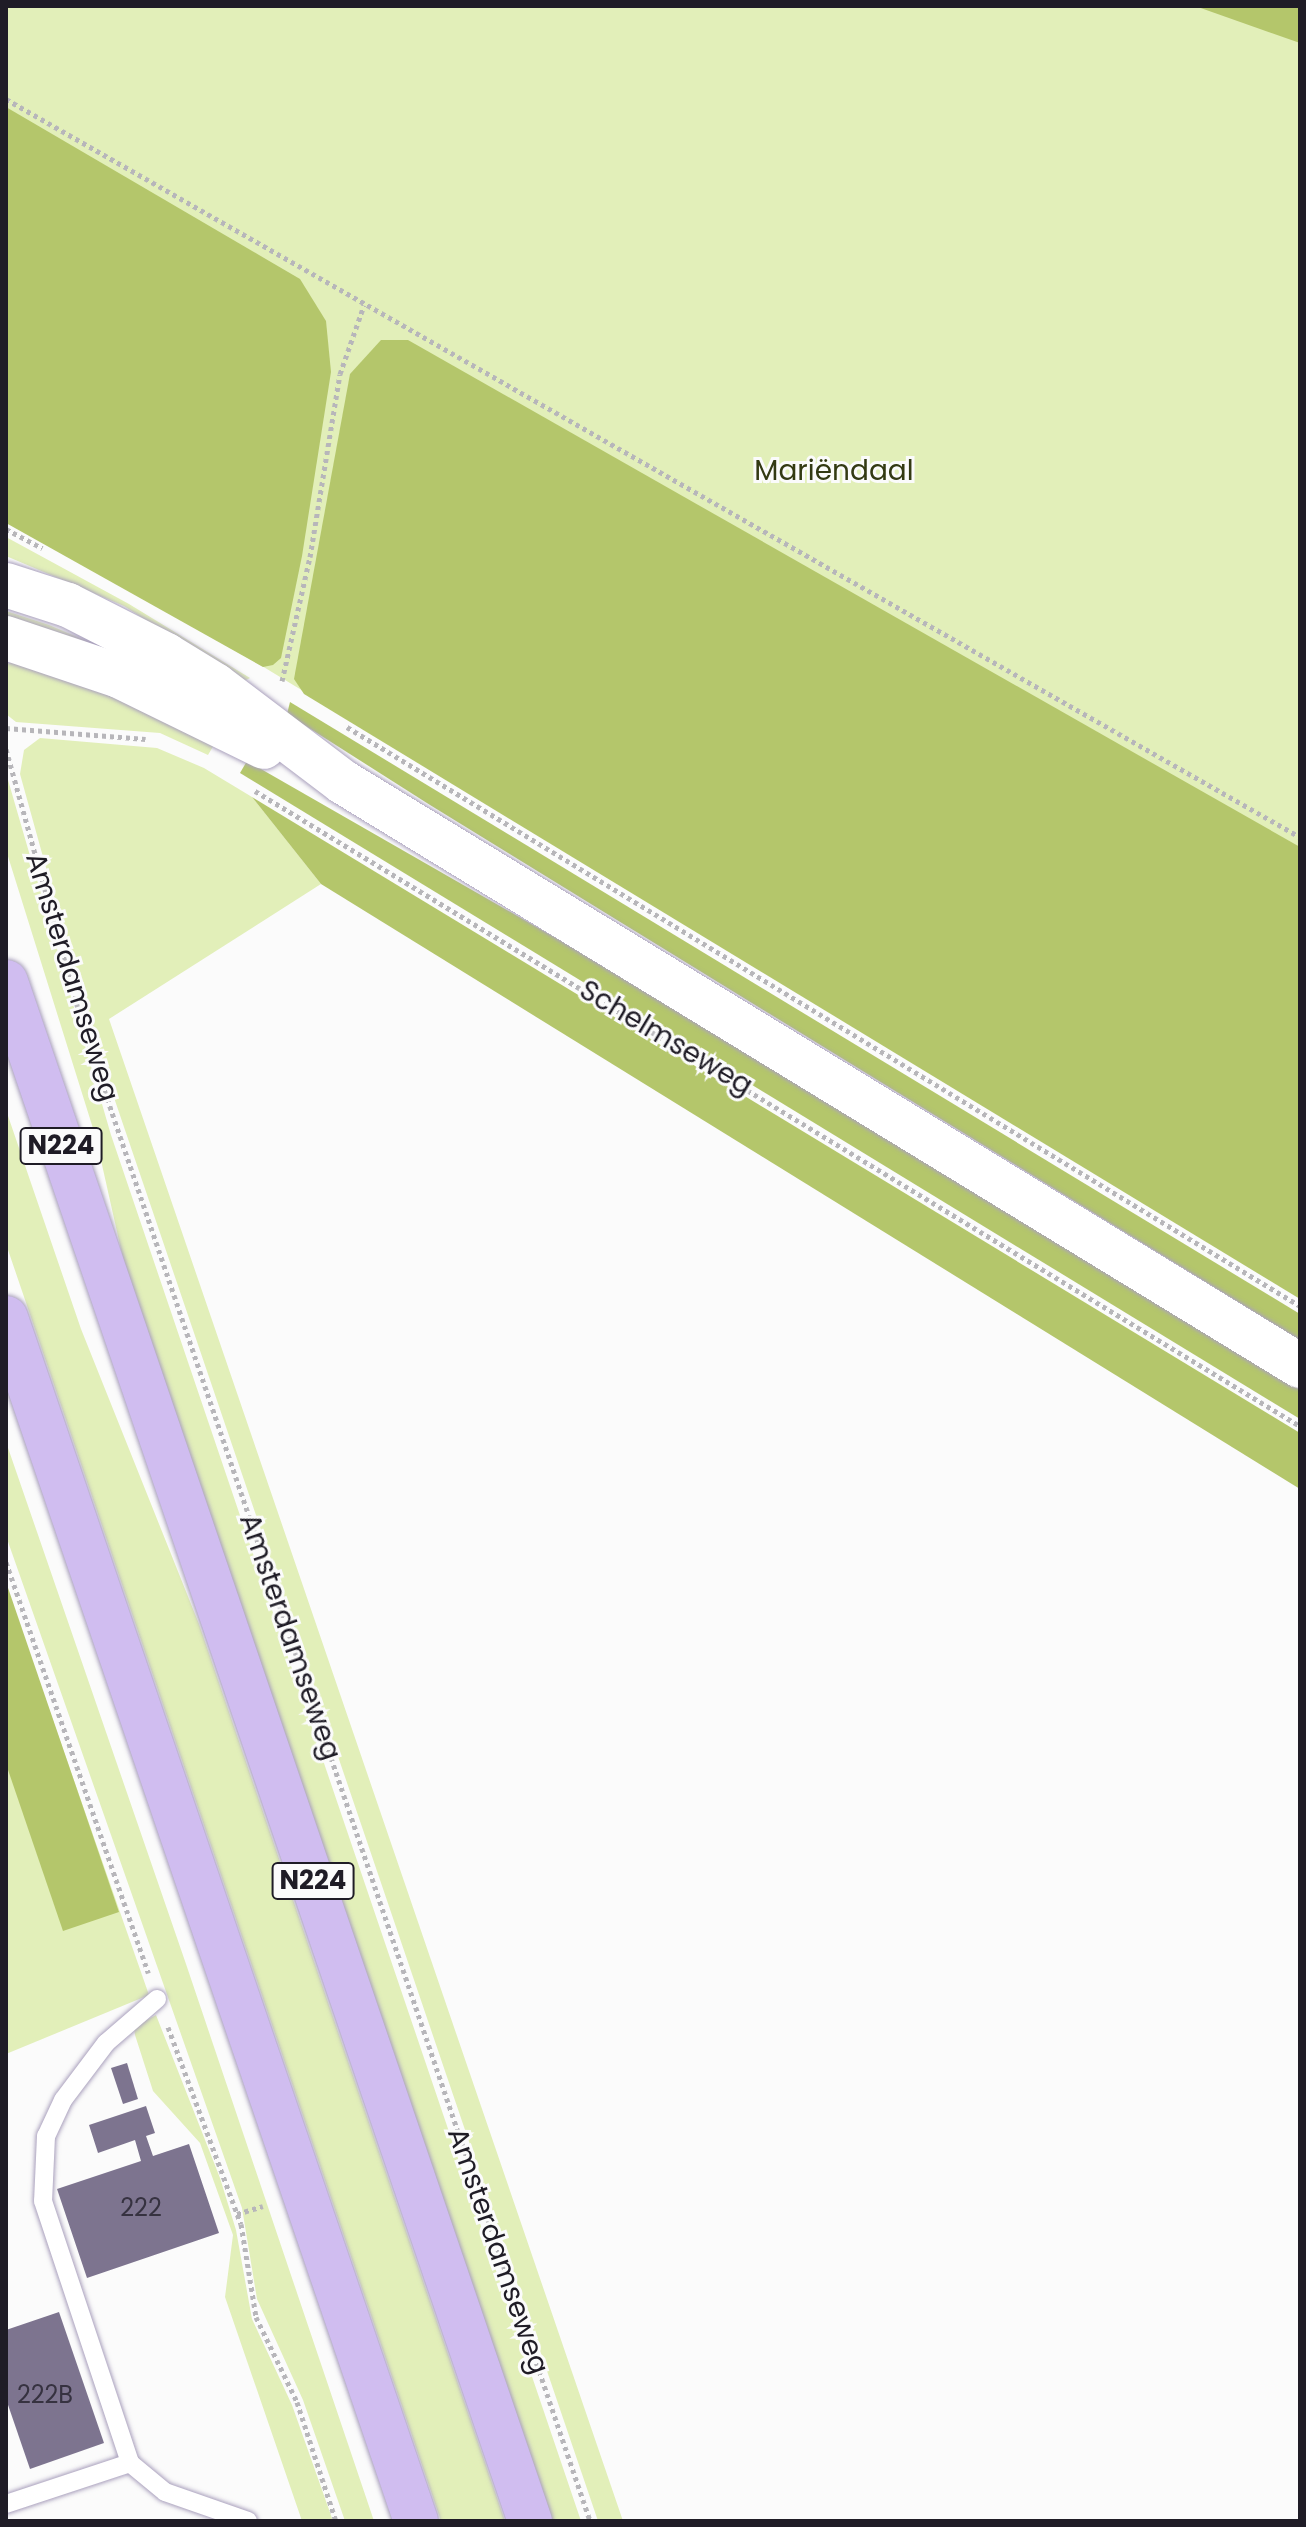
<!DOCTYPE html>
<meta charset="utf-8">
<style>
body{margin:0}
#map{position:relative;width:1306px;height:2527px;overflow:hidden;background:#fbfbfb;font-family:Poppins,sans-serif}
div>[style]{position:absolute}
.green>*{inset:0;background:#e2efb9}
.forest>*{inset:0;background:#b4c66b}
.building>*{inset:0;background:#7d748f}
.path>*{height:5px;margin-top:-2.5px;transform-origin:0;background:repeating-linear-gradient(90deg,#b7b6ba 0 4px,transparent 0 8px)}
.roads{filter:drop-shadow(0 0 2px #aaa1bd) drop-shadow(0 0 2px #aaa1bd)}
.service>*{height:18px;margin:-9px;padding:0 9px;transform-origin:9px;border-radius:9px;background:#fff}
.secondary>*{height:44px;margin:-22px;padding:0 22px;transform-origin:22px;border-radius:22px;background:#fff}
.primary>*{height:44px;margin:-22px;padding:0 22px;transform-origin:22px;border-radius:22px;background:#d0bdf0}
span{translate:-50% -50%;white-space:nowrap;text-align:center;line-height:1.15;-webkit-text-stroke:6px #fbfbfb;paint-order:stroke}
.number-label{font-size:24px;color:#363240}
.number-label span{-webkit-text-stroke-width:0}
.shield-label span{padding:2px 6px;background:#fbfbfb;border:2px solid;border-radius:6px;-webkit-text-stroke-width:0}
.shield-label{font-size:26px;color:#1f1c26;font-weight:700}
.park-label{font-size:28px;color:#333a13}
.street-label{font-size:28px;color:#1f1c26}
.frame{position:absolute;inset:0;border:8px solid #1f1c26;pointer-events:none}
</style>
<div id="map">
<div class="green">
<div style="clip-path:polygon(6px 6px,1300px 6px,1300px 1297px,262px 666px,6px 521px)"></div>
<div style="clip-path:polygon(6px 537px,129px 604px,250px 678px,242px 682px,124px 606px,6px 556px)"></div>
<div style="clip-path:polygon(6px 611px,49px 625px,153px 669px,6px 623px)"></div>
<div style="clip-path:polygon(15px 662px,112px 692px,215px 743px,208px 755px,160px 733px,16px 722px,6px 714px,6px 664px)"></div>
<div style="clip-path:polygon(40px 738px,157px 748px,204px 768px,252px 797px,321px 884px,109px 1019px,623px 2521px,598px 2521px,91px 1030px,20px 774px,24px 750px)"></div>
<div style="clip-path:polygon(6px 773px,111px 1135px,581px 2521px,552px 2521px,126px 1272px,96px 1138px,6px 850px)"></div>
<div style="clip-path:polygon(6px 1110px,81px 1329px,199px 1624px,505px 2521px,441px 2521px,6px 1244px)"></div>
<div style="clip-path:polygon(6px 1442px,186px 1964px,374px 2521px,345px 2521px,303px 2400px,257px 2299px,242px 2208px,6px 1536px)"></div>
<div style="clip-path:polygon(6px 1586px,149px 1995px,6px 2054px)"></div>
<div style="clip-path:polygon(156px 2015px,220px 2178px,236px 2230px,252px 2319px,292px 2405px,333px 2521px,302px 2521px,225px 2297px,233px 2235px,200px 2143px,153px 2091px,135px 2035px,134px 2027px)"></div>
</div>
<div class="forest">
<div style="clip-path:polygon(1195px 6px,1300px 6px,1300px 43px)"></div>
<div style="clip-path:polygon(6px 107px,300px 279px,326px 321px,331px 372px,302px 556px,281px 658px,273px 665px,263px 667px,6px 523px)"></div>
<div style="clip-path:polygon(381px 340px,408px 340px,1300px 847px,1300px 1299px,304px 694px,294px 679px,350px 374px)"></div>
<div style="clip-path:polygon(290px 702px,1300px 1314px,1300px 1340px,430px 805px,287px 714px)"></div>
<div style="clip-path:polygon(247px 761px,561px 941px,1300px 1390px,1300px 1419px,240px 773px)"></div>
<div style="clip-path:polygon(252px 797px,1300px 1433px,1300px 1489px,321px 884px)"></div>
<div style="clip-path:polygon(6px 1582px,119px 1912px,63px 1931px,6px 1764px)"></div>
</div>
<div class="building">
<div style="clip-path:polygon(127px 2063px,138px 2099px,123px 2104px,111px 2068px)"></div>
<div style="clip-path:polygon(146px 2106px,155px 2133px,146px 2136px,153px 2156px,189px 2144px,219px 2233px,87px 2278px,57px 2189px,141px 2161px,135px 2140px,98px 2153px,89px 2125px)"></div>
<div style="clip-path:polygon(59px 2312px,104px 2443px,30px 2469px,6px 2399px,6px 2330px)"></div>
</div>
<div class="path">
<div style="left:6px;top:99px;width:1490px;rotate:29.7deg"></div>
<div style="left:6px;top:529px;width:41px;rotate:27.8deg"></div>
<div style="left:282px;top:681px;width:127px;rotate:-77.3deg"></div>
<div style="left:310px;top:557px;width:185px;rotate:-80.7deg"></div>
<div style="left:340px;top:374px;width:73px;rotate:-70.8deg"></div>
<div style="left:347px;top:727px;width:1115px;rotate:31.28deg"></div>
<div style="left:6px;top:728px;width:140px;rotate:4.5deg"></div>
<div style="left:6px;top:749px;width:292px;rotate:74.5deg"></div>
<div style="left:84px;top:1030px;width:1575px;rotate:71.25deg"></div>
<div style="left:255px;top:791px;width:1223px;rotate:31.29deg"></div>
<div style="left:6px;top:1562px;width:435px;rotate:70.9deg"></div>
<div style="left:168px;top:2027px;width:210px;rotate:69.7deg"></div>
<div style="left:241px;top:2224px;width:94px;rotate:80.8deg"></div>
<div style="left:256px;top:2317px;width:94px;rotate:64.2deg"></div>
<div style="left:297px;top:2402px;width:125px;rotate:71.9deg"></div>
<div style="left:237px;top:2214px;width:27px;rotate:-17deg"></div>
</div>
<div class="roads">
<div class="service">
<div style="left:157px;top:1999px;width:67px;rotate:139.2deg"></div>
<div style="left:106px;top:2043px;width:71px;rotate:127deg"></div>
<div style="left:63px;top:2100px;width:40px;rotate:115deg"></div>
<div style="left:46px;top:2136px;width:65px;rotate:92.6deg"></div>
<div style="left:43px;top:2201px;width:276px;rotate:71.6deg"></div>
<div style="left:130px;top:2463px;width:45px;rotate:39.6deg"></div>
<div style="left:165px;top:2492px;width:88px;rotate:19.3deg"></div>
<div style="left:6px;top:2504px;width:131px;rotate:-18.3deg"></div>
</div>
<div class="secondary">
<div style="left:6px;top:585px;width:65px;rotate:17.9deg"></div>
<div style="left:68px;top:605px;width:110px;rotate:27deg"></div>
<div style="left:166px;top:655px;width:57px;rotate:31.5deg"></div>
<div style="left:215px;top:685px;width:161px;rotate:37.2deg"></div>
<div style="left:343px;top:782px;width:1121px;rotate:31.39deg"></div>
<div style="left:6px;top:638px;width:119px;rotate:18.6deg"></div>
<div style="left:119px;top:676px;width:161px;rotate:26.1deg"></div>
</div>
<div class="primary">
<div style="left:6px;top:982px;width:1626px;rotate:71.2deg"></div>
<div style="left:6px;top:1318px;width:1271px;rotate:71.18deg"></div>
</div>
</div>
<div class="number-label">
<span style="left:141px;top:2208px">222</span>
<span style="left:45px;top:2395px">222B</span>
</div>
<div class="shield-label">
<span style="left:61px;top:1146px">N224</span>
<span style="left:313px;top:1881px">N224</span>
</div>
<div class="park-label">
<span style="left:834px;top:471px">Mariëndaal</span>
</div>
<div class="street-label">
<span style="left:72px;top:977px;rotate:73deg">Amsterdamseweg</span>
<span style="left:666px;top:1038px;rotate:31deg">Schelmseweg</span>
<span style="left:290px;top:1637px;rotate:71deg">Amsterdamseweg</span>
<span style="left:498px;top:2251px;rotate:71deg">Amsterdamseweg</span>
</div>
<div class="frame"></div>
</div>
